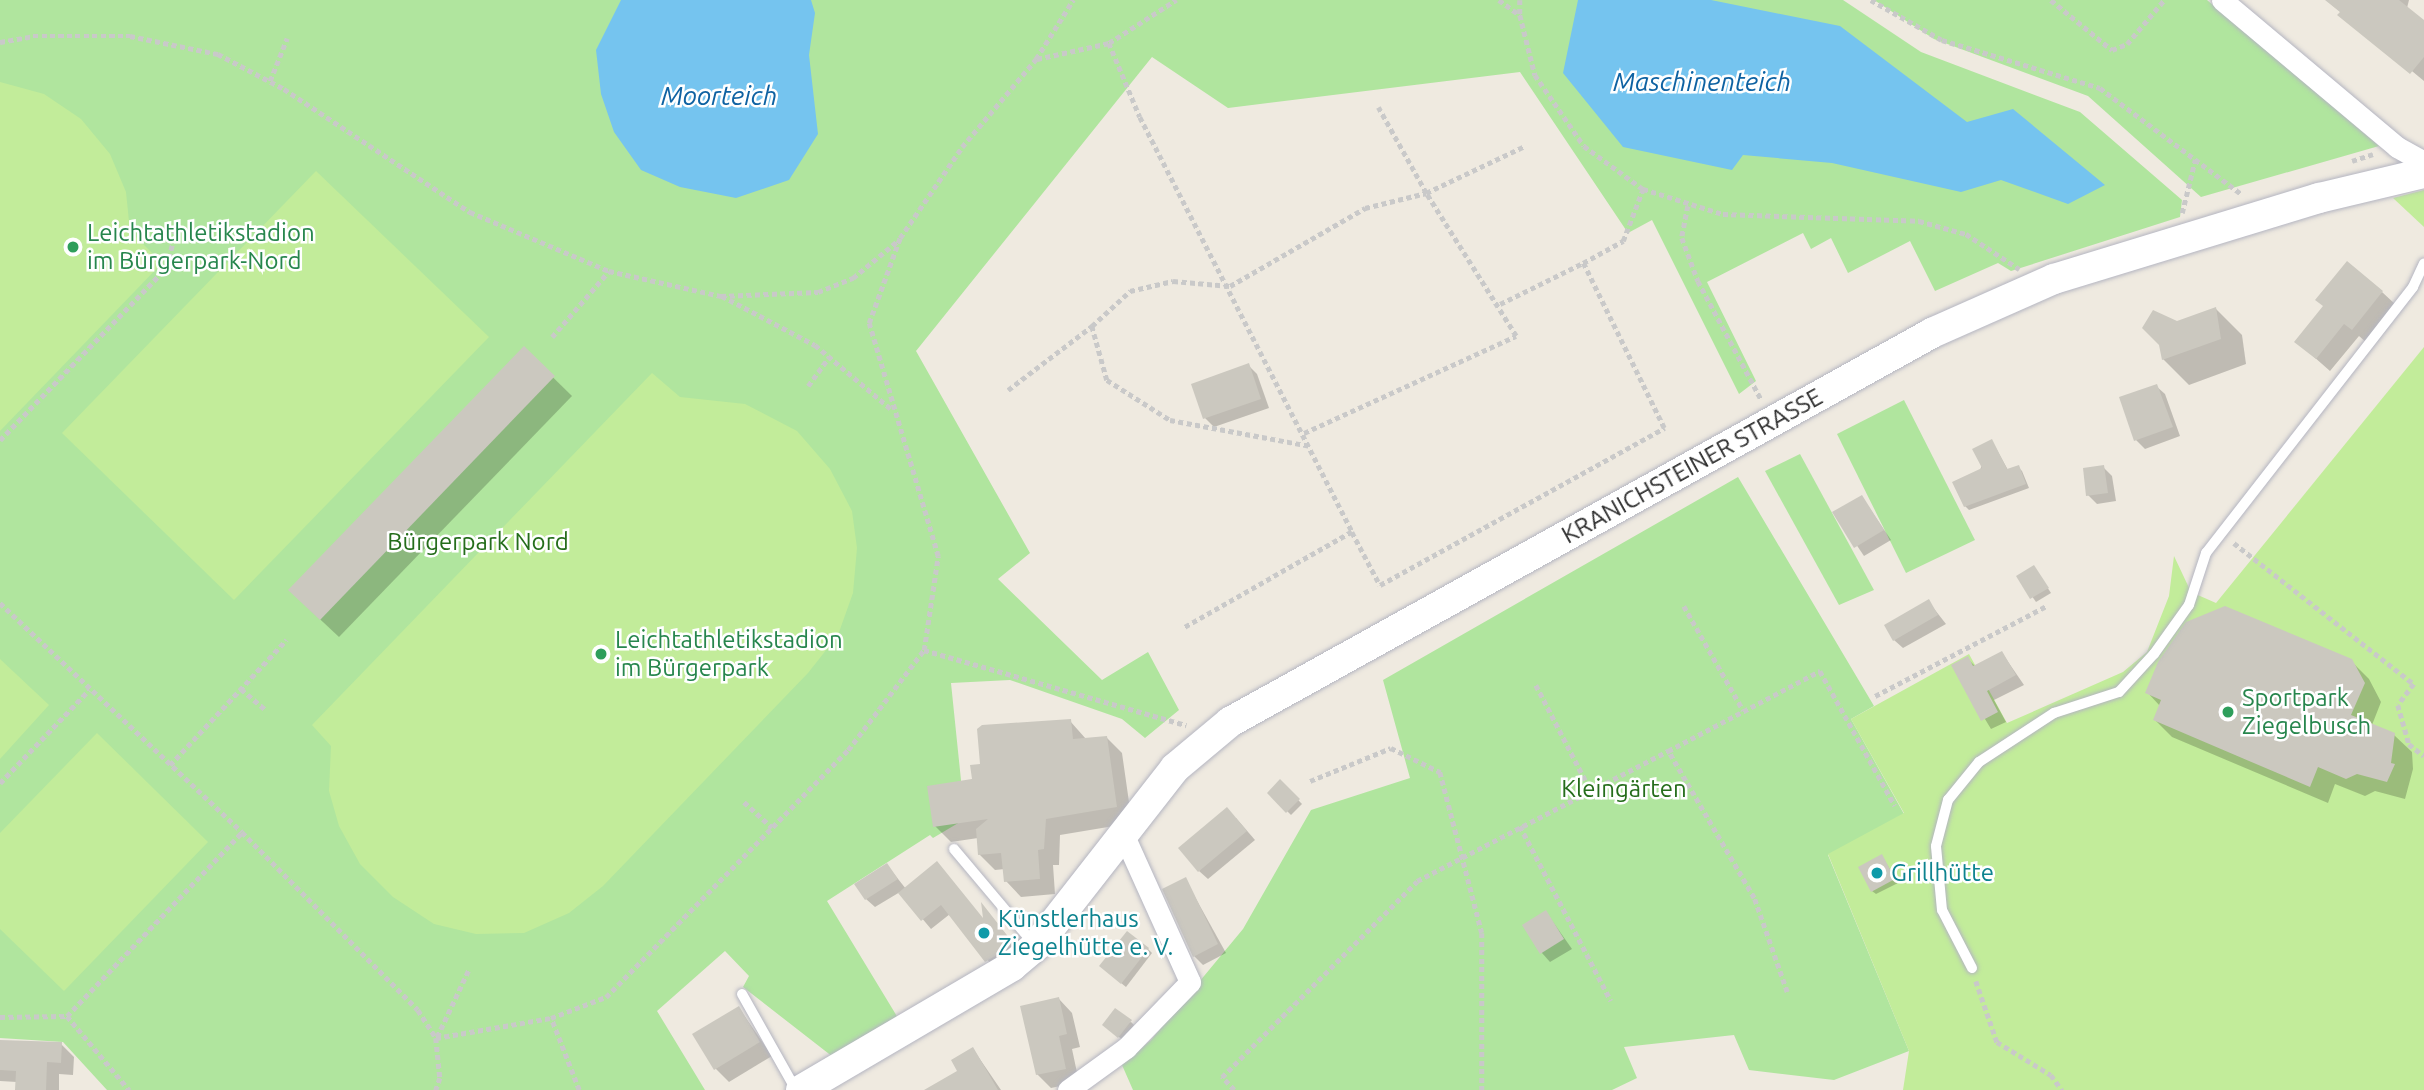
<!DOCTYPE html>
<meta charset="utf-8">
<style>
body{margin:0}
#map{position:relative;width:2424px;height:1090px;overflow:hidden;background:#efeae0;font-family:Ubuntu,sans-serif}
div>[style]{position:absolute}
.green>*{inset:0;background:#b0e59e}
.pitch>*{inset:0;background:#c2ec9a}
.water>*{inset:0;background:#75c4ef}
.shadow>*{inset:0;background:#0003}
.building>*{inset:0;background:#cbc8bf}
.path>*{height:4.5px;margin-top:-2.25px;transform-origin:0;background:repeating-linear-gradient(90deg,#c9c9c9 0 5px,transparent 0 8.5px)}
.roads{filter:drop-shadow(0 0 2px #b4b5c1) drop-shadow(0 0 2px #b4b5c1)}
.lane>*{height:10px;margin:-5px;padding:0 5px;transform-origin:5px;border-radius:5px;background:#fff}
.street>*{height:21px;margin:-10.5px;padding:0 10.5px;transform-origin:10.5px;border-radius:10.5px;background:#fff}
.secondary>*{height:30px;margin:-15px;padding:0 15px;transform-origin:15px;border-radius:15px;background:#fff}
.dots>*{width:19px;height:19px;translate:-50% -50%;box-sizing:border-box;border:4px solid #fff;border-radius:50%}
span{translate:-50% -50%;white-space:nowrap;text-align:center;line-height:1.15;-webkit-text-stroke:5px #fff;paint-order:stroke}
.leisure-label{font-size:24px;color:#27864d}
.left{translate:0 -50%;text-align:left}
.street-label{font-size:24px;color:#2e2e2e}
.park-label{font-size:24px;color:#256d1b}
.culture-label{font-size:24px;color:#0d838f}
.water-label{font-size:26px;color:#0e62a2;font-style:italic}
</style>
<div id="map">
<div class="green">
<div style="clip-path:polygon(0 0,1843px 0,1921px 52px,2080px 112px,2182px 200px,2180px 217px,2011px 271px,1998px 263px,1935px 291px,1910px 241px,1848px 273px,1831px 238px,1811px 249px,1803px 233px,1707px 282px,1756px 381px,1739px 394px,1652px 220px,1628px 233px,1520px 72px,1228px 108px,1152px 57px,916px 351px,1030px 553px,998px 579px,1102px 680px,1148px 652px,1179px 710px,1145px 738px,1122px 719px,1010px 680px,951px 683px,965px 819px,933px 838px,930px 835px,827px 901px,898px 1018px,833px 1057px,743px 987px,749px 976px,725px 951px,657px 1011px,705px 1090px,107px 1090px,63px 1042px,0 1038px)"></div>
<div style="clip-path:polygon(1874px 0,2207px 0,2379px 146px,2201px 197px,2088px 96px,1934px 39px)"></div>
<div style="clip-path:polygon(1904px 400px,1975px 540px,1906px 573px,1837px 434px)"></div>
<div style="clip-path:polygon(1800px 454px,1874px 590px,1839px 605px,1765px 471px)"></div>
<div style="clip-path:polygon(1738px 477px,1874px 706px,1851px 719px,1904px 814px,1828px 855px,1909px 1051px,1834px 1080px,1749px 1070px,1734px 1035px,1624px 1047px,1637px 1078px,1612px 1090px,1133px 1090px,1122px 1065px,1151px 1040px,1243px 929px,1311px 810px,1410px 778px,1383px 680px)"></div>
</div>
<div class="pitch">
<div style="clip-path:polygon(0 82px,44px 94px,81px 119px,110px 154px,126px 192px,130px 231px,162px 263px,0 431px)"></div>
<div style="clip-path:polygon(316px 171px,489px 337px,234px 600px,62px 433px)"></div>
<div style="clip-path:polygon(2424px 190px,2424px 227px,2393px 198px)"></div>
<div style="clip-path:polygon(2424px 347px,2424px 1090px,1903px 1090px,1909px 1051px,1828px 854px,1904px 813px,1851px 719px,1969px 654px,2007px 723px,2123px 672px,2147px 652px,2169px 596px,2174px 556px,2191px 592px,2216px 603px)"></div>
<div style="clip-path:polygon(652px 373px,680px 397px,745px 404px,797px 431px,830px 469px,852px 511px,857px 548px,853px 593px,838px 635px,808px 673px,603px 886px,569px 913px,524px 933px,476px 934px,434px 924px,393px 897px,360px 864px,339px 826px,329px 791px,331px 746px,312px 725px)"></div>
<div style="clip-path:polygon(0 659px,49px 705px,0 759px)"></div>
<div style="clip-path:polygon(97px 733px,208px 842px,64px 991px,0 929px,0 833px)"></div>
</div>
<div class="water">
<div style="clip-path:polygon(621px 0,811px 0,815px 13px,809px 55px,818px 134px,789px 180px,736px 198px,680px 187px,641px 170px,614px 132px,601px 94px,596px 50px)"></div>
<div style="clip-path:polygon(1578px 0,1711px 0,1840px 26px,1967px 122px,2013px 109px,2105px 185px,2068px 204px,2001px 180px,1961px 192px,1832px 163px,1743px 155px,1732px 170px,1623px 147px,1563px 73px)"></div>
</div>
<div class="shadow">
<div style="clip-path:polygon(2326px 0,2409px 0,2407px 8px,2424px 22px,2424px 81px)"></div>
<div style="clip-path:polygon(2382px 292px,2396px 305px,2366px 342px,2359px 336px,2330px 371px,2297px 342px)"></div>
<div style="clip-path:polygon(2216px 309px,2242px 335px,2246px 364px,2189px 385px,2163px 359px,2177px 322px)"></div>
<div style="clip-path:polygon(524px 349px,572px 396px,339px 637px,308px 608px)"></div>
<div style="clip-path:polygon(1248px 365px,1257px 374px,1269px 408px,1214px 427px,1205px 418px)"></div>
<div style="clip-path:polygon(2156px 386px,2165px 394px,2180px 436px,2145px 449px,2136px 440px)"></div>
<div style="clip-path:polygon(1992px 441px,2008px 470px,2018px 467px,2022px 471px,2029px 488px,1969px 510px,1965px 506px)"></div>
<div style="clip-path:polygon(2103px 467px,2112px 476px,2116px 501px,2097px 504px,2088px 495px)"></div>
<div style="clip-path:polygon(1862px 497px,1891px 540px,1864px 556px,1835px 513px)"></div>
<div style="clip-path:polygon(2034px 567px,2051px 593px,2036px 602px,2018px 576px)"></div>
<div style="clip-path:polygon(1928px 601px,1946px 624px,1903px 648px,1894px 640px)"></div>
<div style="clip-path:polygon(2002px 653px,2024px 685px,1994px 700px,2006px 722px,1991px 729px,1953px 666px,1967px 658px,1976px 667px)"></div>
<div style="clip-path:polygon(2351px 661px,2369px 679px,2381px 702px,2372px 725px,2394px 735px,2412px 752px,2413px 769px,2405px 799px,2375px 791px,2365px 796px,2335px 784px,2328px 803px,2172px 737px,2155px 720px,2160px 706px,2147px 692px)"></div>
<div style="clip-path:polygon(1070px 721px,1086px 739px,1106px 737px,1122px 753px,1132px 823px,1060px 835px,1059px 865px,1053px 865px,1055px 894px,1021px 897px,1006px 881px,1005px 869px,995px 870px,979px 854px,978px 838px,951px 842px,935px 826px,982px 766px)"></div>
<div style="clip-path:polygon(1280px 781px,1302px 804px,1291px 815px,1269px 793px)"></div>
<div style="clip-path:polygon(1236px 818px,1255px 840px,1208px 879px,1199px 871px)"></div>
<div style="clip-path:polygon(1882px 856px,1898px 883px,1876px 894px,1872px 891px)"></div>
<div style="clip-path:polygon(887px 865px,906px 889px,985px 920px,984px 907px,1020px 952px,995px 969px,950px 914px,931px 929px,900px 892px,875px 907px,866px 899px)"></div>
<div style="clip-path:polygon(1185px 879px,1226px 953px,1203px 965px,1194px 956px)"></div>
<div style="clip-path:polygon(1546px 912px,1572px 949px,1550px 962px,1542px 953px)"></div>
<div style="clip-path:polygon(1148px 949px,1152px 953px,1126px 987px,1105px 970px)"></div>
<div style="clip-path:polygon(1059px 999px,1072px 1013px,1080px 1047px,1072px 1049px,1079px 1082px,1051px 1088px,1037px 1074px)"></div>
<div style="clip-path:polygon(739px 1008px,772px 1056px,729px 1082px,715px 1068px)"></div>
<div style="clip-path:polygon(1131px 1022px,1134px 1025px,1123px 1040px,1108px 1029px)"></div>
<div style="clip-path:polygon(0 1042px,61px 1044px,74px 1057px,73px 1075px,59px 1074px,59px 1090px,17px 1090px,17px 1082px,0 1081px)"></div>
<div style="clip-path:polygon(973px 1049px,1001px 1090px,927px 1090px,959px 1071px)"></div>
</div>
<div class="building">
<div style="clip-path:polygon(2325px 0,2399px 0,2424px 20px,2424px 57px,2410px 74px,2337px 15px,2340px 12px)"></div>
<div style="clip-path:polygon(2347px 261px,2383px 291px,2352px 330px,2344px 324px,2316px 359px,2294px 342px,2323px 306px,2315px 300px)"></div>
<div style="clip-path:polygon(2216px 307px,2221px 339px,2162px 360px,2159px 345px,2142px 328px,2153px 310px,2177px 321px)"></div>
<div style="clip-path:polygon(524px 346px,555px 376px,320px 620px,288px 590px)"></div>
<div style="clip-path:polygon(1249px 363px,1261px 399px,1203px 419px,1191px 384px)"></div>
<div style="clip-path:polygon(2157px 384px,2173px 427px,2134px 441px,2119px 397px)"></div>
<div style="clip-path:polygon(1992px 439px,2007px 469px,2019px 465px,2026px 484px,1964px 507px,1952px 482px,1982px 468px,1972px 449px)"></div>
<div style="clip-path:polygon(2104px 465px,2108px 493px,2086px 496px,2083px 468px)"></div>
<div style="clip-path:polygon(1862px 495px,1884px 530px,1854px 548px,1832px 512px)"></div>
<div style="clip-path:polygon(2034px 565px,2049px 588px,2030px 599px,2016px 576px)"></div>
<div style="clip-path:polygon(1929px 599px,1938px 615px,1893px 641px,1884px 625px)"></div>
<div style="clip-path:polygon(2225px 606px,2352px 659px,2365px 683px,2351px 715px,2395px 733px,2391px 763px,2395px 764px,2387px 782px,2357px 774px,2346px 779px,2318px 767px,2310px 787px,2153px 720px,2161px 700px,2145px 693px,2158px 662px,2186px 622px)"></div>
<div style="clip-path:polygon(2002px 651px,2016px 675px,1987px 691px,1998px 712px,1981px 721px,1951px 665px,1968px 656px,1973px 666px)"></div>
<div style="clip-path:polygon(1071px 719px,1073px 739px,1107px 736px,1117px 807px,1046px 819px,1044px 849px,1038px 850px,1040px 879px,1004px 882px,1001px 853px,978px 855px,976px 829px,988px 819px,933px 827px,927px 786px,972px 779px,970px 765px,980px 764px,977px 729px,982px 725px)"></div>
<div style="clip-path:polygon(1280px 779px,1300px 799px,1286px 813px,1267px 793px)"></div>
<div style="clip-path:polygon(1227px 807px,1247px 831px,1198px 872px,1178px 848px)"></div>
<div style="clip-path:polygon(1882px 854px,1895px 879px,1871px 892px,1858px 867px)"></div>
<div style="clip-path:polygon(937px 861px,983px 918px,981px 902px,1013px 943px,1002px 952px,985px 962px,941px 905px,921px 921px,898px 893px)"></div>
<div style="clip-path:polygon(887px 863px,898px 879px,865px 900px,854px 884px)"></div>
<div style="clip-path:polygon(1186px 877px,1218px 944px,1193px 957px,1162px 889px)"></div>
<div style="clip-path:polygon(1546px 910px,1564px 939px,1540px 954px,1522px 925px)"></div>
<div style="clip-path:polygon(1127px 931px,1149px 948px,1121px 984px,1099px 966px)"></div>
<div style="clip-path:polygon(1059px 997px,1067px 1034px,1059px 1036px,1066px 1069px,1036px 1075px,1020px 1006px)"></div>
<div style="clip-path:polygon(739px 1006px,760px 1042px,714px 1070px,692px 1034px)"></div>
<div style="clip-path:polygon(1115px 1008px,1132px 1020px,1118px 1038px,1102px 1025px)"></div>
<div style="clip-path:polygon(0 1040px,62px 1042px,61px 1063px,47px 1062px,46px 1090px,15px 1090px,16px 1071px,0 1070px)"></div>
<div style="clip-path:polygon(973px 1047px,998px 1090px,924px 1090px,957px 1071px,951px 1060px)"></div>
</div>
<div class="path">
<div style="left:1499px;top:0;width:26px;rotate:36deg"></div>
<div style="left:1520px;top:0;width:15px;rotate:90deg"></div>
<div style="left:1520px;top:15px;width:62px;rotate:76deg"></div>
<div style="left:1535px;top:75px;width:86px;rotate:55.4deg"></div>
<div style="left:1584px;top:146px;width:73px;rotate:36.1deg"></div>
<div style="left:1643px;top:189px;width:84px;rotate:17.4deg"></div>
<div style="left:1723px;top:214px;width:196px;rotate:2deg"></div>
<div style="left:1919px;top:221px;width:49px;rotate:15.5deg"></div>
<div style="left:1966px;top:234px;width:64px;rotate:33.4deg"></div>
<div style="left:1871px;top:0;width:81px;rotate:29.4deg"></div>
<div style="left:1942px;top:40px;width:165px;rotate:16.9deg"></div>
<div style="left:2100px;top:88px;width:176px;rotate:36.9deg"></div>
<div style="left:2051px;top:0;width:79px;rotate:39.3deg"></div>
<div style="left:2112px;top:50px;width:16px;rotate:-22deg"></div>
<div style="left:2127px;top:44px;width:57px;rotate:-49.9deg"></div>
<div style="left:0;top:42px;width:34px;rotate:-10deg"></div>
<div style="left:33px;top:36px;width:97px"></div>
<div style="left:130px;top:36px;width:90px;rotate:11.6deg"></div>
<div style="left:218px;top:54px;width:75px;rotate:27.9deg"></div>
<div style="left:284px;top:89px;width:223px;rotate:33.5deg"></div>
<div style="left:470px;top:212px;width:151px;rotate:23deg"></div>
<div style="left:609px;top:271px;width:115px;rotate:12.6deg"></div>
<div style="left:721px;top:296px;width:97px;rotate:-2.4deg"></div>
<div style="left:818px;top:292px;width:38px;rotate:-22deg"></div>
<div style="left:853px;top:278px;width:61px;rotate:-39.7deg"></div>
<div style="left:1109px;top:43px;width:80px;rotate:67.3deg"></div>
<div style="left:1140px;top:117px;width:466px;rotate:62.9deg"></div>
<div style="left:1352px;top:532px;width:193px;rotate:150.3deg"></div>
<div style="left:1037px;top:59px;width:74px;rotate:-12.5deg"></div>
<div style="left:1109px;top:43px;width:80px;rotate:-32.7deg"></div>
<div style="left:270px;top:81px;width:46px;rotate:-68.4deg"></div>
<div style="left:2352px;top:161px;width:22px;rotate:-18deg"></div>
<div style="left:1688px;top:206px;width:33px;rotate:101deg"></div>
<div style="left:1682px;top:238px;width:46px;rotate:69.6deg"></div>
<div style="left:1698px;top:281px;width:134px;rotate:61.9deg"></div>
<div style="left:2182px;top:213px;width:55px;rotate:-76.2deg"></div>
<div style="left:722px;top:296px;width:105px;rotate:27.8deg"></div>
<div style="left:815px;top:345px;width:99px;rotate:40.1deg"></div>
<div style="left:1500px;top:304px;width:93px;rotate:-26.3deg"></div>
<div style="left:1092px;top:326px;width:52px;rotate:-42.6deg"></div>
<div style="left:1130px;top:291px;width:44px;rotate:-13.1deg"></div>
<div style="left:1173px;top:281px;width:57px;rotate:5deg"></div>
<div style="left:1230px;top:286px;width:156px;rotate:-30deg"></div>
<div style="left:1365px;top:208px;width:63px;rotate:-13.8deg"></div>
<div style="left:1426px;top:193px;width:98px;rotate:-119.2deg"></div>
<div style="left:552px;top:337px;width:87px;rotate:-49.2deg"></div>
<div style="left:808px;top:386px;width:36px;rotate:-54deg"></div>
<div style="left:1008px;top:390px;width:106px;rotate:-37.3deg"></div>
<div style="left:1092px;top:326px;width:56px;rotate:74.5deg"></div>
<div style="left:1107px;top:380px;width:75px;rotate:32.4deg"></div>
<div style="left:1170px;top:420px;width:142px;rotate:10.5deg"></div>
<div style="left:1304px;top:433px;width:233px;rotate:-24.6deg"></div>
<div style="left:1516px;top:336px;width:169px;rotate:-122.2deg"></div>
<div style="left:1426px;top:193px;width:110px;rotate:-25.4deg"></div>
<div style="left:0;top:440px;width:240px;rotate:-46deg"></div>
<div style="left:167px;top:267px;width:41px;rotate:-77.3deg"></div>
<div style="left:1352px;top:532px;width:60px;rotate:62.2deg"></div>
<div style="left:1380px;top:585px;width:325px;rotate:-28.9deg"></div>
<div style="left:1664px;top:428px;width:184px;rotate:-116.1deg"></div>
<div style="left:1583px;top:263px;width:46px;rotate:-28.8deg"></div>
<div style="left:1623px;top:241px;width:56px;rotate:-69deg"></div>
<div style="left:2234px;top:543px;width:229px;rotate:38.1deg"></div>
<div style="left:2414px;top:684px;width:26px;rotate:127deg"></div>
<div style="left:2398px;top:705px;width:41px;rotate:74.2deg"></div>
<div style="left:2409px;top:744px;width:19px;rotate:39deg"></div>
<div style="left:0;top:603px;width:333px;rotate:43.4deg"></div>
<div style="left:242px;top:832px;width:250px;rotate:45.3deg"></div>
<div style="left:418px;top:1010px;width:33px;rotate:57deg"></div>
<div style="left:436px;top:1038px;width:40px;rotate:84.3deg"></div>
<div style="left:440px;top:1078px;width:13px;rotate:108deg"></div>
<div style="left:1684px;top:606px;width:120px;rotate:60.4deg"></div>
<div style="left:924px;top:650px;width:273px;rotate:16deg"></div>
<div style="left:1536px;top:685px;width:117px;rotate:62.6deg"></div>
<div style="left:241px;top:689px;width:31px;rotate:40deg"></div>
<div style="left:1875px;top:696px;width:195px;rotate:-27.7deg"></div>
<div style="left:170px;top:765px;width:171px;rotate:-47.1deg"></div>
<div style="left:1310px;top:781px;width:87px;rotate:-22.2deg"></div>
<div style="left:1391px;top:748px;width:55px;rotate:26.1deg"></div>
<div style="left:1440px;top:772px;width:166px;rotate:75.4deg"></div>
<div style="left:1482px;top:933px;width:157px;rotate:90deg"></div>
<div style="left:0;top:783px;width:129px;rotate:-46.3deg"></div>
<div style="left:744px;top:802px;width:38px;rotate:42deg"></div>
<div style="left:1520px;top:826px;width:197px;rotate:62.5deg"></div>
<div style="left:1976px;top:981px;width:65px;rotate:71deg"></div>
<div style="left:1997px;top:1042px;width:63px;rotate:31.4deg"></div>
<div style="left:2051px;top:1075px;width:19px;rotate:54deg"></div>
<div style="left:1787px;top:992px;width:100px;rotate:-109.3deg"></div>
<div style="left:1754px;top:898px;width:170px;rotate:-120.3deg"></div>
<div style="left:1668px;top:751px;width:172px;rotate:-27.8deg"></div>
<div style="left:1820px;top:671px;width:154px;rotate:60.9deg"></div>
<div style="left:67px;top:1016px;width:97px;rotate:50deg"></div>
<div style="left:0;top:1017px;width:67px;rotate:-0.9deg"></div>
<div style="left:67px;top:1016px;width:254px;rotate:-46.4deg"></div>
<div style="left:437px;top:1037px;width:75px;rotate:-64.8deg"></div>
<div style="left:436px;top:1038px;width:117px;rotate:-9.9deg"></div>
<div style="left:579px;top:1090px;width:77px;rotate:-111.3deg"></div>
<div style="left:551px;top:1018px;width:59px;rotate:-20.9deg"></div>
<div style="left:606px;top:997px;width:346px;rotate:-45.6deg"></div>
<div style="left:848px;top:750px;width:126px;rotate:-52.8deg"></div>
<div style="left:924px;top:650px;width:95px;rotate:-81.5deg"></div>
<div style="left:938px;top:556px;width:243px;rotate:-106.5deg"></div>
<div style="left:869px;top:323px;width:90px;rotate:-70deg"></div>
<div style="left:900px;top:238px;width:110px;rotate:-55.7deg"></div>
<div style="left:962px;top:147px;width:115px;rotate:-49.9deg"></div>
<div style="left:1036px;top:59px;width:70px;rotate:-57.9deg"></div>
<div style="left:1234px;top:1090px;width:18px;rotate:-133deg"></div>
<div style="left:1222px;top:1077px;width:276px;rotate:-45.1deg"></div>
<div style="left:1417px;top:881px;width:283px;rotate:-27.4deg"></div>
</div>
<div class="roads">
<div class="lane">
<div style="left:954px;top:849px;width:124px;rotate:49.9deg"></div>
<div style="left:1972px;top:968px;width:65px;rotate:-117.3deg"></div>
<div style="left:1942px;top:910px;width:64px;rotate:-95.4deg"></div>
<div style="left:1936px;top:846px;width:48px;rotate:-75.4deg"></div>
<div style="left:1948px;top:800px;width:49px;rotate:-50.8deg"></div>
<div style="left:1979px;top:762px;width:90px;rotate:-33.2deg"></div>
<div style="left:2054px;top:713px;width:68px;rotate:-17.9deg"></div>
<div style="left:2119px;top:692px;width:52px;rotate:-47.4deg"></div>
<div style="left:2154px;top:654px;width:60px;rotate:-54.5deg"></div>
<div style="left:2189px;top:605px;width:55px;rotate:-71.9deg"></div>
<div style="left:2206px;top:553px;width:337px;rotate:-52.1deg"></div>
<div style="left:2413px;top:287px;width:26px;rotate:-65deg"></div>
<div style="left:742px;top:994px;width:110px;rotate:60.6deg"></div>
</div>
<div class="street">
<div style="left:2222px;top:0;width:229px;rotate:40deg"></div>
<div style="left:2397px;top:147px;width:31px;rotate:29deg"></div>
<div style="left:1068px;top:1090px;width:72px;rotate:-35.9deg"></div>
<div style="left:1126px;top:1048px;width:92px;rotate:-45.9deg"></div>
<div style="left:1190px;top:982px;width:160px;rotate:-114.3deg"></div>
</div>
<div class="secondary">
<div style="left:801px;top:1090px;width:245px;rotate:-30.4deg"></div>
<div style="left:1012px;top:966px;width:31px;rotate:-40deg"></div>
<div style="left:1036px;top:946px;width:226px;rotate:-52deg"></div>
<div style="left:1175px;top:768px;width:72px;rotate:-39.9deg"></div>
<div style="left:1230px;top:722px;width:803px;rotate:-28.99deg"></div>
<div style="left:1932px;top:333px;width:133px;rotate:-23.9deg"></div>
<div style="left:2054px;top:279px;width:277px;rotate:-17deg"></div>
<div style="left:2319px;top:198px;width:108px;rotate:-13.4deg"></div>
</div>
</div>
<div class="dots">
<div style="left:73px;top:247px;background:#2e9e5b"></div>
<div style="left:601px;top:654px;background:#2e9e5b"></div>
<div style="left:2228px;top:712px;background:#2e9e5b"></div>
<div style="left:1877px;top:873px;background:#0f9aa8"></div>
<div style="left:984px;top:933px;background:#0f9aa8"></div>
</div>
<div class="leisure-label">
<span class="left" style="left:87px;top:247px">Leichtathletikstadion<br>im Bürgerpark-Nord</span>
<span class="left" style="left:615px;top:654px">Leichtathletikstadion<br>im Bürgerpark</span>
<span class="left" style="left:2242px;top:712px">Sportpark<br>Ziegelbusch</span>
</div>
<div class="street-label">
<span style="left:1692px;top:466px;rotate:-29deg">KRANICHSTEINER STRASSE</span>
</div>
<div class="park-label">
<span style="left:478px;top:542px">Bürgerpark Nord</span>
<span style="left:1624px;top:789px">Kleingärten</span>
</div>
<div class="culture-label">
<span class="left" style="left:1891px;top:873px">Grillhütte</span>
<span class="left" style="left:998px;top:933px">Künstlerhaus<br>Ziegelhütte e. V.</span>
</div>
<div class="water-label">
<span style="left:1702px;top:82px">Maschinenteich</span>
<span style="left:719px;top:96px">Moorteich</span>
</div>
</div>
